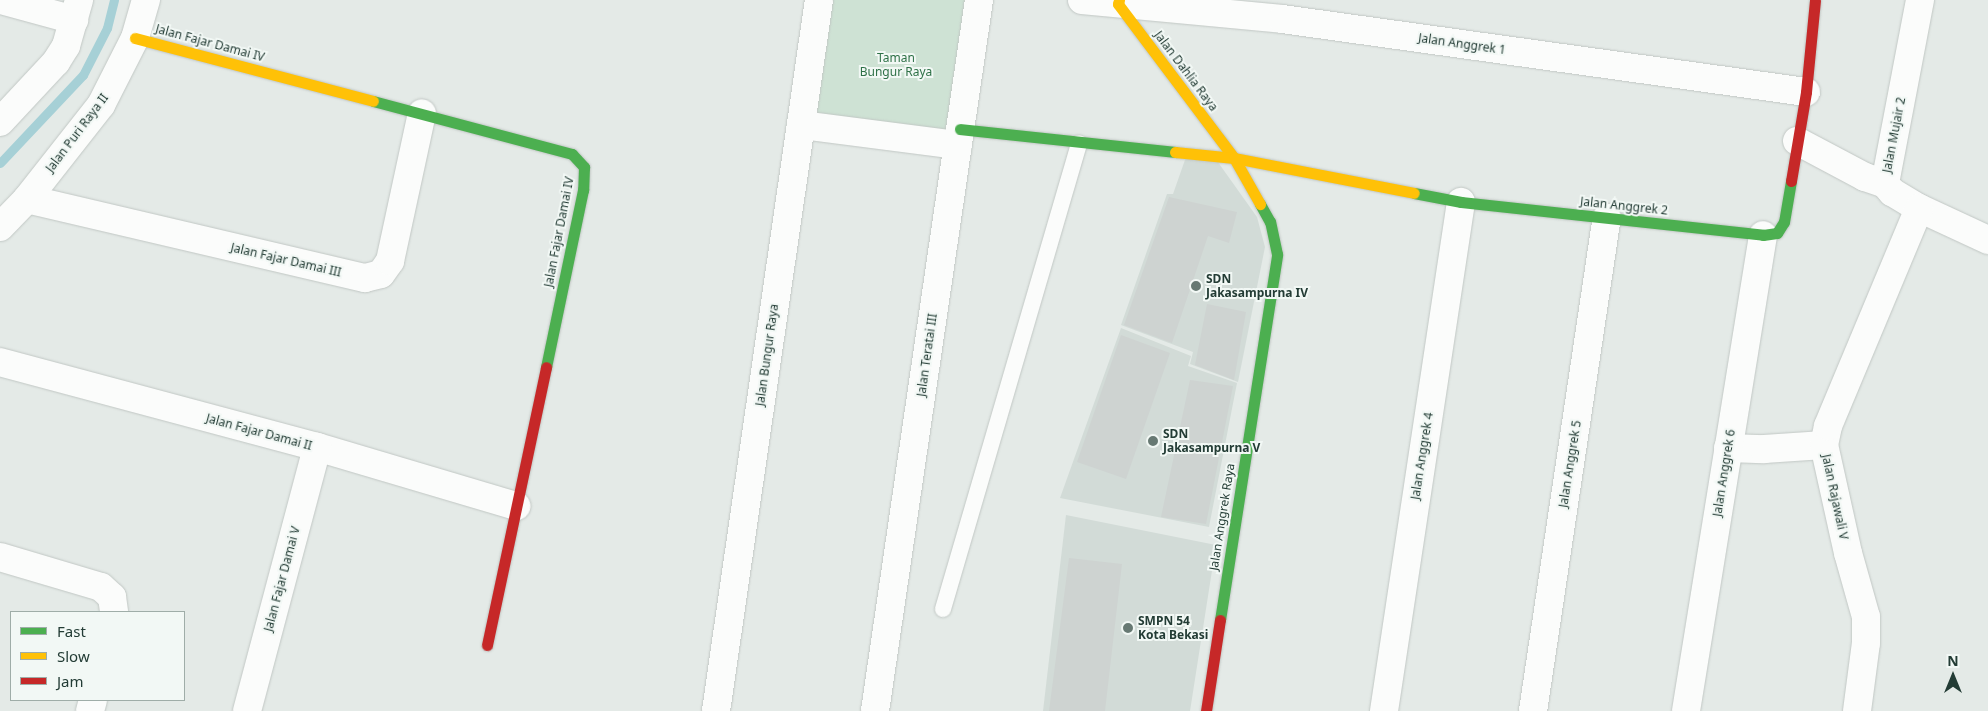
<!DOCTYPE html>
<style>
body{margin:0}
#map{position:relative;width:1988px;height:711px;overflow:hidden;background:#e4eae7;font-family:"Noto Sans",sans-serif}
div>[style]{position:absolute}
.built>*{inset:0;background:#d2dbd7}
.green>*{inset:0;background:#cee2d4}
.stream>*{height:9px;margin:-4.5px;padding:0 4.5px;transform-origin:4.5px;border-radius:4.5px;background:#a6d0d6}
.building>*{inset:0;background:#ced3d1}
.roads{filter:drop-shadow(0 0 1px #c1c7c4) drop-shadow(0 0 1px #c1c7c4)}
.lane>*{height:16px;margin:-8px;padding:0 8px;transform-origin:8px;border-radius:8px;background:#fbfcfb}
.street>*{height:28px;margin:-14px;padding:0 14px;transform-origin:14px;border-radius:14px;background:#fbfcfb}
.fast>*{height:11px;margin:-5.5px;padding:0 5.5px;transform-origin:5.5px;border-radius:5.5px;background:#4caf50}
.slow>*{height:11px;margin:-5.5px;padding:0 5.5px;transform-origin:5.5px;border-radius:5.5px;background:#ffc107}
.jam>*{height:11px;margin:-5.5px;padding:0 5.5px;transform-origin:5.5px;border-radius:5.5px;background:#c62828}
.dots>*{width:14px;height:14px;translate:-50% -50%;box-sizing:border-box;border:2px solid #f2f8f5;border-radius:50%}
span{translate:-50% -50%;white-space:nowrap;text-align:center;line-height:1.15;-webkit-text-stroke:4px #f2f8f5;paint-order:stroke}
.street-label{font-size:12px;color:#233c35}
.park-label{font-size:12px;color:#2e7147}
.poi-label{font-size:12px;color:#233c35;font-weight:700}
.left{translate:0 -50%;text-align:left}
.legend{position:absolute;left:10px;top:611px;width:175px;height:90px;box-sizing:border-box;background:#f2f8f5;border:1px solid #9fada8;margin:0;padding:6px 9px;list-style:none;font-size:15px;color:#233c35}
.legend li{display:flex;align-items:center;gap:10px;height:25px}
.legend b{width:25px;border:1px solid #9fada8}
.north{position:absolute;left:1928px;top:651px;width:50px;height:50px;-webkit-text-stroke:4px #f2f8f5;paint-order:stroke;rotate:0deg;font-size:14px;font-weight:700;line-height:20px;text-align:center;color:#233c35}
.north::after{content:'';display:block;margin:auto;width:18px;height:22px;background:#233c35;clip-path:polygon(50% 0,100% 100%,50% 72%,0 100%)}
</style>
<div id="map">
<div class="built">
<div style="clip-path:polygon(1186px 157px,1215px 158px,1257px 217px,1265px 247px,1238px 382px,1190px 364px,1193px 352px,1121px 325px,1167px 194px,1173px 194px)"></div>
<div style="clip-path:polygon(1121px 328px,1191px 356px,1188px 366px,1237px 383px,1209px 527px,1060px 498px)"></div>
<div style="clip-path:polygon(1066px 515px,1216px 545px,1190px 711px,1043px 711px)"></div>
</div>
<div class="green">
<div style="clip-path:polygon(825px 0,973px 0,953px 135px,808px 120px)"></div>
</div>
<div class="stream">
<div style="left:0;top:163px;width:121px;rotate:-46.7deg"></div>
<div style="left:83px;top:75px;width:53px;rotate:-62.9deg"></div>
<div style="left:107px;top:28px;width:29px;rotate:-76deg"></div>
</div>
<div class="building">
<div style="clip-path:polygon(1169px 197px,1237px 212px,1229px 243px,1208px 236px,1172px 343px,1124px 325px)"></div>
<div style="clip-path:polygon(1207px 304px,1246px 312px,1234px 380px,1195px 365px)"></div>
<div style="clip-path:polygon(1121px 335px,1170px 353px,1126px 479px,1077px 462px)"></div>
<div style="clip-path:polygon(1190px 380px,1233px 386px,1206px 524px,1161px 517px)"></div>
<div style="clip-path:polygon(1069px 558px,1122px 564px,1105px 711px,1049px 711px)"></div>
</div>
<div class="roads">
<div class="lane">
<div style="left:943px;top:609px;width:485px;rotate:-73.7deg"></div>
</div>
<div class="street">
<div style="left:1px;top:0;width:76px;rotate:15.3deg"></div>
<div style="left:1082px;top:0;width:201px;rotate:5.4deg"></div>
<div style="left:1282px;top:19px;width:529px;rotate:7.93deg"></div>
<div style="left:1920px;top:0;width:187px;rotate:100.8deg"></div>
<div style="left:1885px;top:184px;width:11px;rotate:49deg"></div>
<div style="left:1892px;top:192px;width:31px;rotate:31deg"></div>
<div style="left:1919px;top:208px;width:76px;rotate:24.9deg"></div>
<div style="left:0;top:122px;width:82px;rotate:-47deg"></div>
<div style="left:56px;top:62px;width:19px;rotate:-58deg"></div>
<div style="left:66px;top:46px;width:48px;rotate:-74.2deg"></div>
<div style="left:801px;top:125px;width:158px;rotate:7.3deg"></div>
<div style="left:1797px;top:141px;width:77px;rotate:27.9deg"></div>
<div style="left:1865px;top:177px;width:21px;rotate:19deg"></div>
<div style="left:27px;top:199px;width:347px;rotate:13.2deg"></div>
<div style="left:365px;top:278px;width:16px;rotate:-14deg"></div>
<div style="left:381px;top:274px;width:16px;rotate:-55deg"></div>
<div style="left:390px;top:261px;width:151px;rotate:-77.8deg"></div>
<div style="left:0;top:227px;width:39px;rotate:-46deg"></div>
<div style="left:27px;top:199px;width:120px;rotate:-51.8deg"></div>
<div style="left:101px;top:105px;width:75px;rotate:-63.1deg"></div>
<div style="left:135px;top:38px;width:40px;rotate:-74deg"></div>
<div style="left:0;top:362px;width:328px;rotate:15deg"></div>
<div style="left:317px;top:447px;width:208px;rotate:16.5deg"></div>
<div style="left:1728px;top:448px;width:36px;rotate:2deg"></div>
<div style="left:1764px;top:449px;width:60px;rotate:-3.8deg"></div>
<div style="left:0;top:557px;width:105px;rotate:16.5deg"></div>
<div style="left:101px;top:587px;width:15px;rotate:42deg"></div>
<div style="left:112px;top:597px;width:15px;rotate:82deg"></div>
<div style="left:90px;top:711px;width:11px;rotate:-75deg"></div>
<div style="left:247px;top:711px;width:273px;rotate:-75.1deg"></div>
<div style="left:716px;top:711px;width:718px;rotate:-81.76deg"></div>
<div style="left:875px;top:711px;width:719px;rotate:-81.68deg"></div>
<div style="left:1384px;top:711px;width:515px;rotate:-81.4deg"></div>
<div style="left:1533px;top:711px;width:499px;rotate:-81.5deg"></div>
<div style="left:1686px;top:711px;width:482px;rotate:-80.8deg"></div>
<div style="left:1857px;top:711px;width:69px;rotate:-82.5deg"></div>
<div style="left:1866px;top:643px;width:26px;rotate:-90deg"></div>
<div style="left:1866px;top:617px;width:66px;rotate:-105.7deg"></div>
<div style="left:1848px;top:553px;width:111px;rotate:-102.5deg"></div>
<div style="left:1824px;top:445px;width:19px;rotate:-78deg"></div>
<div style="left:1828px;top:426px;width:236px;rotate:-67.3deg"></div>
</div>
<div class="fast">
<div style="left:373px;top:101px;width:206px;rotate:14.9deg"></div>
<div style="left:572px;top:154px;width:18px;rotate:47deg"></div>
<div style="left:584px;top:167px;width:23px;rotate:92deg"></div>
<div style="left:583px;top:190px;width:181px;rotate:101.8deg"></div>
<div style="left:960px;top:129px;width:216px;rotate:6.1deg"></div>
<div style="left:1414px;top:193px;width:48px;rotate:10.8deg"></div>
<div style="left:1461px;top:202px;width:304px;rotate:6.2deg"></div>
<div style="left:1763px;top:235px;width:14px;rotate:-8deg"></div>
<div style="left:1777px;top:233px;width:13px;rotate:-58deg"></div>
<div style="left:1784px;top:222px;width:42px;rotate:-80.3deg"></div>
<div style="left:1220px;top:620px;width:370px;rotate:-81.1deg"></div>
<div style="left:1277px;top:254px;width:33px;rotate:-102deg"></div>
<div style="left:1270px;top:222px;width:21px;rotate:-119deg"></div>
</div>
<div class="slow">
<div style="left:1119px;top:0;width:4px;rotate:104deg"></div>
<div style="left:1118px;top:4px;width:193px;rotate:53deg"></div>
<div style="left:1234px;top:158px;width:53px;rotate:60.5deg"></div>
<div style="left:135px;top:38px;width:246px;rotate:14.8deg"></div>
<div style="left:1175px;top:152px;width:59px;rotate:5.8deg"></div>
<div style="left:1234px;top:158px;width:183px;rotate:11deg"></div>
</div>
<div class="jam">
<div style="left:1791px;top:181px;width:90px;rotate:-80.4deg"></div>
<div style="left:1806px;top:92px;width:92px;rotate:-84.4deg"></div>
<div style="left:487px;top:645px;width:284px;rotate:-78deg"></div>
<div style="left:1206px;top:711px;width:92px;rotate:-81.3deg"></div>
</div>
</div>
<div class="dots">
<div style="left:1196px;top:286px;background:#677973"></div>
<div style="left:1153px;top:441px;background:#677973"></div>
<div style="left:1128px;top:628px;background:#677973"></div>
</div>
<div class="street-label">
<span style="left:210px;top:43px;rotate:15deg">Jalan Fajar Damai IV</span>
<span style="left:1462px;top:44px;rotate:8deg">Jalan Anggrek 1</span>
<span style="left:1186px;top:71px;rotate:53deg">Jalan Dahlia Raya</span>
<span style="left:77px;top:133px;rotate:-53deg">Jalan Puri Raya II</span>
<span style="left:1894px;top:135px;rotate:-79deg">Jalan Mujair 2</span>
<span style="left:1624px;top:206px;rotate:6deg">Jalan Anggrek 2</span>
<span style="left:559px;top:232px;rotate:-79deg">Jalan Fajar Damai IV</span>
<span style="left:286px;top:260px;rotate:13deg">Jalan Fajar Damai III</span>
<span style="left:767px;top:355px;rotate:-82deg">Jalan Bungur Raya</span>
<span style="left:927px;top:355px;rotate:-82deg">Jalan Teratai III</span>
<span style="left:259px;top:432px;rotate:15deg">Jalan Fajar Damai II</span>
<span style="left:1422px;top:456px;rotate:-81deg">Jalan Anggrek 4</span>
<span style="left:1570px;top:464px;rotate:-81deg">Jalan Anggrek 5</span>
<span style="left:1724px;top:473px;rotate:-81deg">Jalan Anggrek 6</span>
<span style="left:1835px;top:497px;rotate:78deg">Jalan Rajawali V</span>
<span style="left:1222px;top:517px;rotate:-81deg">Jalan Anggrek Raya</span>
<span style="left:282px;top:579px;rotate:-75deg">Jalan Fajar Damai V</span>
</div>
<div class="park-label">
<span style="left:896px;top:65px">Taman<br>Bungur Raya</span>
</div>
<div class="poi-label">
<span class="left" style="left:1206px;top:286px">SDN<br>Jakasampurna IV</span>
<span class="left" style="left:1163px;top:441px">SDN<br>Jakasampurna V</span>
<span class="left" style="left:1138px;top:628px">SMPN 54<br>Kota Bekasi</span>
</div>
<ul class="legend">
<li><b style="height:6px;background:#4caf50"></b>Fast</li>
<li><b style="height:6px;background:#ffc107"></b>Slow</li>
<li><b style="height:6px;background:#c62828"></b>Jam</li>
</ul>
<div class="north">N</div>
</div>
